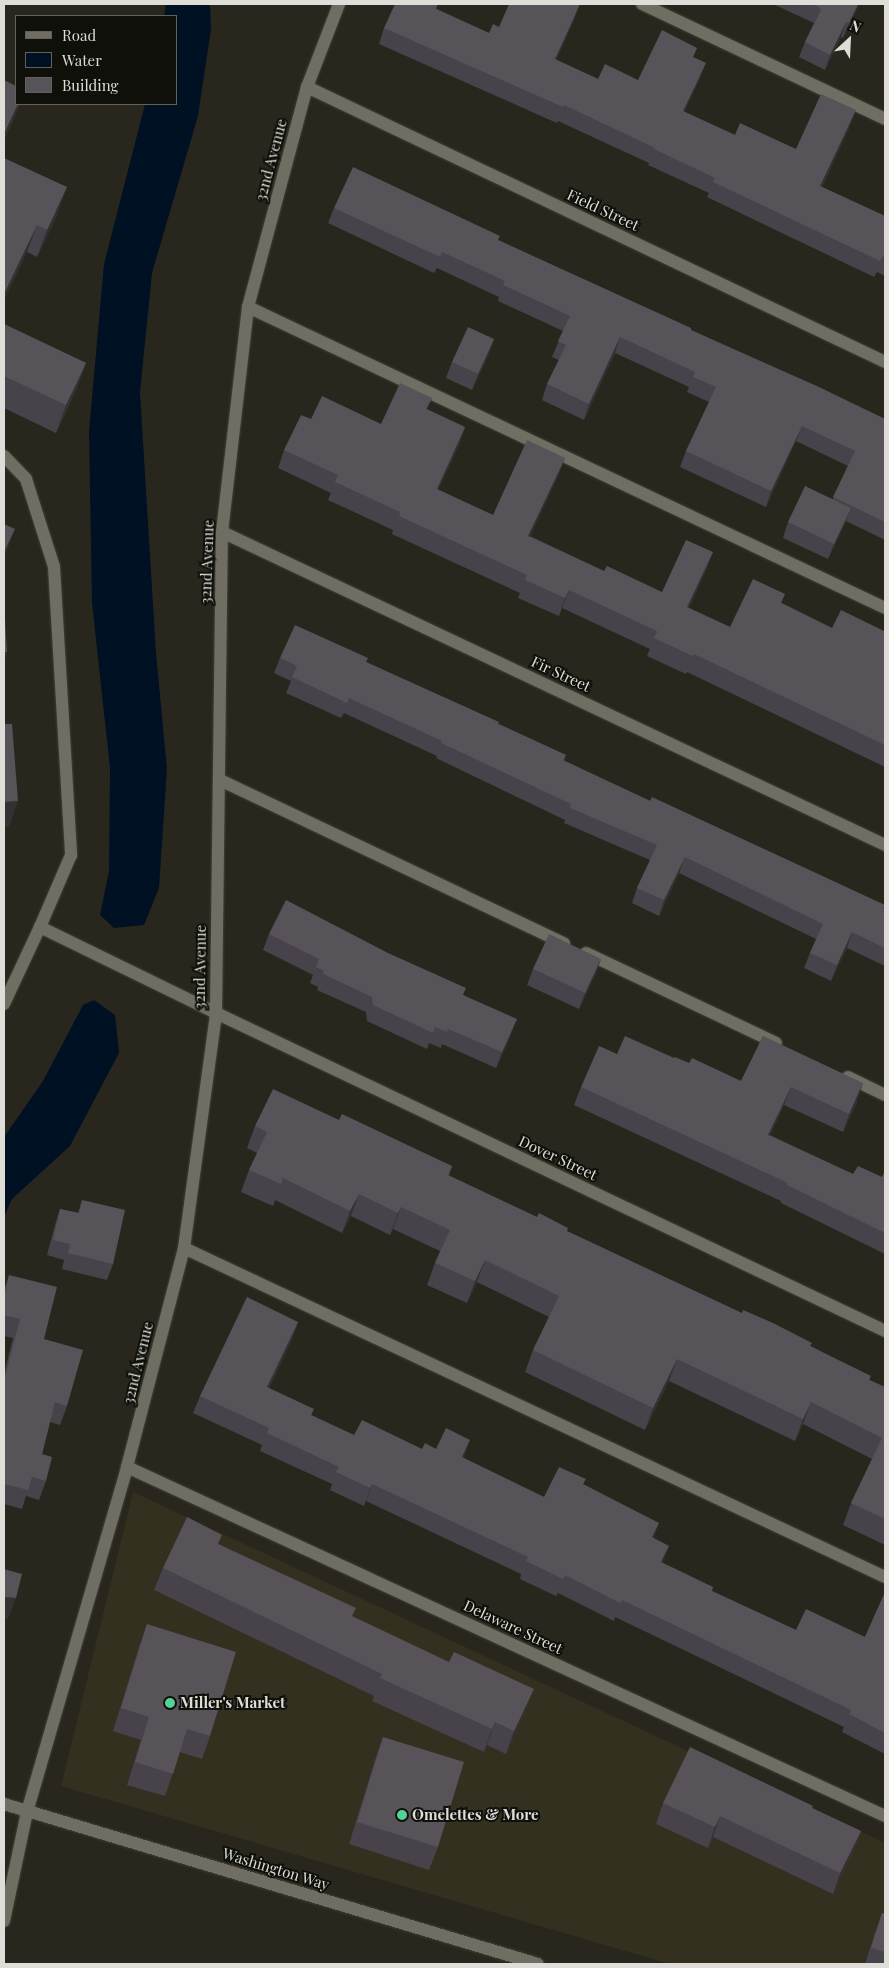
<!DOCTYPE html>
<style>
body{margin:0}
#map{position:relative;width:889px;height:1968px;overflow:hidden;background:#29271d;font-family:"Playfair Display",serif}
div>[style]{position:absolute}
.built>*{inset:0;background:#333020}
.water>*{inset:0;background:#001124}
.roads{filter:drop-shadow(0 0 1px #424139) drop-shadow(0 0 1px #424139)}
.service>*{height:12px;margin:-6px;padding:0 6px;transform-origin:6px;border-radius:6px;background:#706e63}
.minor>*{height:12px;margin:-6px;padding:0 6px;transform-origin:6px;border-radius:6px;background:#706e63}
.tertiary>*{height:12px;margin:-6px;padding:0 6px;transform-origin:6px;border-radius:6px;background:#706e63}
.secondary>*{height:12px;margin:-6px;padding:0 6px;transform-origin:6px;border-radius:6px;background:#706e63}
.wall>*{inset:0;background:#48424a}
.shaded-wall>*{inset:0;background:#353031}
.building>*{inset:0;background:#585259}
.dots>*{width:14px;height:14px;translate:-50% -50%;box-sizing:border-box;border:2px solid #10100b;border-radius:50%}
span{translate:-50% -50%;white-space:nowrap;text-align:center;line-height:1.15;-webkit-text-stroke:4px #10100b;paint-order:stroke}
.street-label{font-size:15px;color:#deddd7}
.poi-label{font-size:15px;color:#deddd7;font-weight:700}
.left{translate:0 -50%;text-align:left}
.frame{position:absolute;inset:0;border:5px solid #deddd7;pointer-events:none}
.legend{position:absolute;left:15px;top:15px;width:162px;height:90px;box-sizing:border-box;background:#10100b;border:1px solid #62625d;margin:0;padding:6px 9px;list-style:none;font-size:15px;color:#deddd7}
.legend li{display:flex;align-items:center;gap:10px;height:25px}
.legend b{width:25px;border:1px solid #62625d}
.north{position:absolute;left:824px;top:15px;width:50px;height:50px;-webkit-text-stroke:4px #10100b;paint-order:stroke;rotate:25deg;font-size:14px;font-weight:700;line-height:20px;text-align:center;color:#deddd7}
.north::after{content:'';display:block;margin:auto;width:18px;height:22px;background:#deddd7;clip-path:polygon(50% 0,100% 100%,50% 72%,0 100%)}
</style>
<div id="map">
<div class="built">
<div style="clip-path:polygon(133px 1492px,885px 1843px,885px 1964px,670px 1964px,61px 1786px)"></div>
</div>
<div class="water">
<div style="clip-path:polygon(166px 4px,210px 4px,211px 29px,198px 116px,152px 273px,140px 392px,156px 653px,167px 769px,159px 888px,144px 925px,114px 928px,100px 915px,109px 871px,110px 768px,92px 603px,89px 431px,104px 264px,145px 104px,176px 104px,176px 16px,164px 16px)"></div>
<div style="clip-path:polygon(94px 1000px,115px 1015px,119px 1053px,70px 1146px,12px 1199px,4px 1217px,4px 1137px,43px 1081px,83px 1005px)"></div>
</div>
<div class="roads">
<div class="service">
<div style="left:642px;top:4px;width:269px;rotate:25.3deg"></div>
<div style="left:248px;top:307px;width:705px;rotate:25.29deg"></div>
<div style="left:4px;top:456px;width:32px;rotate:46deg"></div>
<div style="left:26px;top:479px;width:92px;rotate:72.3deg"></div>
<div style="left:54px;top:567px;width:289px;rotate:86.6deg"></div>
<div style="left:71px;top:855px;width:78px;rotate:113.3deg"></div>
<div style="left:40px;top:927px;width:85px;rotate:115.1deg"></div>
<div style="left:220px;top:780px;width:381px;rotate:25.4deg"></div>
<div style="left:40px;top:927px;width:196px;rotate:26deg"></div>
<div style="left:586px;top:953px;width:210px;rotate:25.3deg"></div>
<div style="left:848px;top:1077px;width:41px;rotate:25.9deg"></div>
<div style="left:184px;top:1248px;width:774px;rotate:25.14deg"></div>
</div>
<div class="minor">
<div style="left:307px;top:87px;width:640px;rotate:25.44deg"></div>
<div style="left:222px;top:532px;width:733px;rotate:25.27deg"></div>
<div style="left:216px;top:1013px;width:741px;rotate:25.42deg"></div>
<div style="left:127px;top:1467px;width:834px;rotate:24.72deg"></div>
</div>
<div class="tertiary">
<div style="left:4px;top:1921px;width:111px;rotate:-78.1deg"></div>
<div style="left:27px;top:1812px;width:359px;rotate:-73.8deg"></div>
<div style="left:127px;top:1467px;width:226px;rotate:-75.4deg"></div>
<div style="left:184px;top:1248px;width:237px;rotate:-82.2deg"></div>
<div style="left:216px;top:1013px;width:481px;rotate:-89.3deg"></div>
<div style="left:222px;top:532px;width:226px;rotate:-83.4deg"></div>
<div style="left:248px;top:307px;width:228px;rotate:-75deg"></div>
<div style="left:307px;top:87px;width:89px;rotate:-68.9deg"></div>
</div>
<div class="secondary">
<div style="left:4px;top:1804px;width:557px;rotate:16.68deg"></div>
</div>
</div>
<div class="wall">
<div style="clip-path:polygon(773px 4px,859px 4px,843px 38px,841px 37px,825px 70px,799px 57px,805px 42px,814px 23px)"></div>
<div style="clip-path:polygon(437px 9px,489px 33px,499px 27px,575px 18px,556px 60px,598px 79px,638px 80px,697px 48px,693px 57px,700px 78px,684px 112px,735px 135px,796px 149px,850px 126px,822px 187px,885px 216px,885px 276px,877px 272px,874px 277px,707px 197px,709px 193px,648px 165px,649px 163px,558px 121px,557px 123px,379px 44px,384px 28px)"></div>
<div style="clip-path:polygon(4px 158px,57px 215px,37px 257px,27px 252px)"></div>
<div style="clip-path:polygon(334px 208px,498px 240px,691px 330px,885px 419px,885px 540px,846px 521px,828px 559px,783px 538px,788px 522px,833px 499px,848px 466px,796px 441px,766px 507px,680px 467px,686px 451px,709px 402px,687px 392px,689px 387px,615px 353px,584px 420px,542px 400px,547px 384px,559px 360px,552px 357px,563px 331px,498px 301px,499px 297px,437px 268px,434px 273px,328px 223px)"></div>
<div style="clip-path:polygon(4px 324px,86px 363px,76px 390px,56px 433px,4px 408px)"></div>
<div style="clip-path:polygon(494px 339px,489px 354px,472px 390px,446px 378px,452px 362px)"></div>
<div style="clip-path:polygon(432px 398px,427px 409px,465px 427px,459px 445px,438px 490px,493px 515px,565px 458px,558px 476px,530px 536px,604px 571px,662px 592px,713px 552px,706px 570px,689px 608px,730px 627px,782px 603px,832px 628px,884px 631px,885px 629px,885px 767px,687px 672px,686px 674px,647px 656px,650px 649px,562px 608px,559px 616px,518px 598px,520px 593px,392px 534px,393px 530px,328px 500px,331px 493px,278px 468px,284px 450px,311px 419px,381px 424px)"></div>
<div style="clip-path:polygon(280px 658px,366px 662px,566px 755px,564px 761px,885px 909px,885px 966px,847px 948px,831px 981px,804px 968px,810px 953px,816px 939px,679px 873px,659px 916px,632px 903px,637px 888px,650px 860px,564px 823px,565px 820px,436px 758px,437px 756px,344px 713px,341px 718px,286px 693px,291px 681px,274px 673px)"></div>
<div style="clip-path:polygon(269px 934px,463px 995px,511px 1035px,496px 1068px,442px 1044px,441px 1048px,429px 1043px,427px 1049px,367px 1021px,366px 1012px,317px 990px,318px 987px,310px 983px,313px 975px,263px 950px)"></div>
<div style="clip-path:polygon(601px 959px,595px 975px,579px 1009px,527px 985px,533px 969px)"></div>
<div style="clip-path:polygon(763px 1036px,857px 1102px,843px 1132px,784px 1105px,770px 1135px,853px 1174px,882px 1177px,885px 1171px,885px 1254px,781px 1203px,781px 1201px,574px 1105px,581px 1087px,617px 1054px,674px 1058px,741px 1081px)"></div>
<div style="clip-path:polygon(339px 1120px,452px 1166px,449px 1176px,811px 1346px,870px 1380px,885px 1387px,885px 1545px,843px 1525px,851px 1503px,872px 1459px,803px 1424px,795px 1441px,669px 1381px,645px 1430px,525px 1372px,533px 1350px,549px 1317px,477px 1282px,467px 1303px,427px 1285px,435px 1263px,440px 1251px,393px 1229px,390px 1235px,351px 1216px,342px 1233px,275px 1200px,273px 1206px,241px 1192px,249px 1170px,257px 1153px,247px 1148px,255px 1126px)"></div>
<div style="clip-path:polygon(82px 1200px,113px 1264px,107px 1280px,62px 1269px,64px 1260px,47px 1255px,55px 1225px,60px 1209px,78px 1213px)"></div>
<div style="clip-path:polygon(9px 1275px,44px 1339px,67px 1406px,60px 1425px,50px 1422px,42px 1454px,46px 1481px,39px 1500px,26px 1496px,22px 1509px,4px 1504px,4px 1374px,13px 1338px,4px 1336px,4px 1290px)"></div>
<div style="clip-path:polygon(298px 1322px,292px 1339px,269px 1388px,311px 1415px,354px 1435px,422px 1449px,436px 1449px,463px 1458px,544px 1497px,584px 1485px,654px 1538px,663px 1563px,712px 1591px,796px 1630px,865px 1637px,885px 1592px,885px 1754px,842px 1732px,844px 1727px,615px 1617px,614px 1621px,558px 1593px,556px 1596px,520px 1579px,521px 1574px,366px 1501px,364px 1506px,330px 1490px,332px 1484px,260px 1451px,262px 1445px,193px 1413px,200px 1396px)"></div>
<div style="clip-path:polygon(219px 1544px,525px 1712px,506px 1754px,487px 1745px,484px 1752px,372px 1701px,374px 1696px,154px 1590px,163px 1568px)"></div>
<div style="clip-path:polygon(147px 1624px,210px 1736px,202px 1759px,180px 1752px,165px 1796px,127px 1785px,141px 1740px,113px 1731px,139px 1647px)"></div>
<div style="clip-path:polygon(383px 1737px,438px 1847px,429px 1870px,349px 1844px,375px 1760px)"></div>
<div style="clip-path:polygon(663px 1803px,812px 1808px,861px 1831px,853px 1852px,833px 1894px,713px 1837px,708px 1848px,656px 1824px)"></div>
<div style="clip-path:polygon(882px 1913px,885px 1914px,885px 1964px,865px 1964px,874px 1936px)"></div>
</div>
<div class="shaded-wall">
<div style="clip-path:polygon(580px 4px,575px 18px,549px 75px,555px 59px)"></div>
<div style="clip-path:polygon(858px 4px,859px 4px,843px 38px,849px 23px)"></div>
<div style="clip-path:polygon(846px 22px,841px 37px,825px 70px,830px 55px)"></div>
<div style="clip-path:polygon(706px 63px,700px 78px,677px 127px,683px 111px)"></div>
<div style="clip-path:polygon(18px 104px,20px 104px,14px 119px,4px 141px,4px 134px)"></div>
<div style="clip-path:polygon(856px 110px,850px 126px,815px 202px,820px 186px)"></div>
<div style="clip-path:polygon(67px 187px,57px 215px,37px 257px,47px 230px)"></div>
<div style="clip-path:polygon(37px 225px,27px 252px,4px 301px,4px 294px)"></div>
<div style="clip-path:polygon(620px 337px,615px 353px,584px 420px,589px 404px)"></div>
<div style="clip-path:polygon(494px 339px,489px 354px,472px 390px,478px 374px)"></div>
<div style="clip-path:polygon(86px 363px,76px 390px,56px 433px,66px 405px)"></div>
<div style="clip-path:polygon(802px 426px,796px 441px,766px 507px,771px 491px)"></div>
<div style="clip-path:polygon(465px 427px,459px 445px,430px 507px,437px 489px)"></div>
<div style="clip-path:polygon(565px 458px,558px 476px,522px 554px,528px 536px)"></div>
<div style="clip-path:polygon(851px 508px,845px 523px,828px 559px,834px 544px)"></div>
<div style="clip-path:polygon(15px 529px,5px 555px,4px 558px,4px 552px)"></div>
<div style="clip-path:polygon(713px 552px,706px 570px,681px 625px,687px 607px)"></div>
<div style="clip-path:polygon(569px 590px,562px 608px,559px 616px,565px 598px)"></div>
<div style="clip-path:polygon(4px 652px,7px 652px,4px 662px)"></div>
<div style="clip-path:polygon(18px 801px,9px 827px,4px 827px,4px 802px)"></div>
<div style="clip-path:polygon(685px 857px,679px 873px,659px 916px,664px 900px)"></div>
<div style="clip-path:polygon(852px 932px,847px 948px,831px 981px,837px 965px)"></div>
<div style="clip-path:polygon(601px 959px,595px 975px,579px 1009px,585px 993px)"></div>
<div style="clip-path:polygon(517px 1019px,511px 1035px,496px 1068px,502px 1052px)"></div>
<div style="clip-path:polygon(863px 1083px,857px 1102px,843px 1132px,849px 1114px)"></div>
<div style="clip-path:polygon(791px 1087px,784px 1105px,761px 1153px,768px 1135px)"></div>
<div style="clip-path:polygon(359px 1194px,351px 1216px,342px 1233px,350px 1211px)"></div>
<div style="clip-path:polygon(401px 1207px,393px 1229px,390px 1235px,398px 1213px)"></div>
<div style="clip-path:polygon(485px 1260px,477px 1282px,467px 1303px,475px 1281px)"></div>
<div style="clip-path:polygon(298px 1322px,292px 1339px,261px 1404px,267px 1387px)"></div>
<div style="clip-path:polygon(677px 1359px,669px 1381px,645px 1430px,653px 1408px)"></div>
<div style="clip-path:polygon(811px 1402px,803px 1424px,795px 1441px,803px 1419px)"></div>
<div style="clip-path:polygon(470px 1440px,464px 1457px,455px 1475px,462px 1457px)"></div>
<div style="clip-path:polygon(372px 1484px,366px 1501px,364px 1506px,370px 1488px)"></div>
<div style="clip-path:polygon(659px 1523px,653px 1541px,652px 1537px)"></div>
<div style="clip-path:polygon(669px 1546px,663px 1563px,661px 1562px)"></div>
<div style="clip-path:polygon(4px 1597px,16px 1598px,8px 1619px,4px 1619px)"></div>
<div style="clip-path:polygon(534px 1689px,525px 1712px,506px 1754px,514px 1731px)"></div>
<div style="clip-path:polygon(495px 1722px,487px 1745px,484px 1752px,492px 1729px)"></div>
<div style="clip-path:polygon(720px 1816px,713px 1837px,708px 1848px,715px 1827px)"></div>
<div style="clip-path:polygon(861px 1831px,853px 1852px,833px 1894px,840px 1873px)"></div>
</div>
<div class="building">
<div style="clip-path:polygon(395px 4px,438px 4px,436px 9px,489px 33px,493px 24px,499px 27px,509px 4px,580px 4px,555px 59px,598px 79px,605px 64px,638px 80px,662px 30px,697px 48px,693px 57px,706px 63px,683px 111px,735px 135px,740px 123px,796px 149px,821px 94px,856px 110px,820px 186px,885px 216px,885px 257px,883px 256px,880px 261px,713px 182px,715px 178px,654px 149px,655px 148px,564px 105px,563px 107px,384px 28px)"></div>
<div style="clip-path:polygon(811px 4px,858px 4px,849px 23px,846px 22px,830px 55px,805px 42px,821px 10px,819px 7px)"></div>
<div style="clip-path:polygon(4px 80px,16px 86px,16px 104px,18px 104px,4px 134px)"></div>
<div style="clip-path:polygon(4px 158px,67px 187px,47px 230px,37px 225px,4px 294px)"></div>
<div style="clip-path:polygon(353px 167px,500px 236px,498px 240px,691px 328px,691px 330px,819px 387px,885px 419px,885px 522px,833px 497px,855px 451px,802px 426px,771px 491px,686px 451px,716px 387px,693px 377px,695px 372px,620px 337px,589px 404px,547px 384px,566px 345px,558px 341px,570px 316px,503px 285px,505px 281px,442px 252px,440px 257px,334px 208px)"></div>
<div style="clip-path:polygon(4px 324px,86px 363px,66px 405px,4px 376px)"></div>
<div style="clip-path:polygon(468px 327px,494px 339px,478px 374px,452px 362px)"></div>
<div style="clip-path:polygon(400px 383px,432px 398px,426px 409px,465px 427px,437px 489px,493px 515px,527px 440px,565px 458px,528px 536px,604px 571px,607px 566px,662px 592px,686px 540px,713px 552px,687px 607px,730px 627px,753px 579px,785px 594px,781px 603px,832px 628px,841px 610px,884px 631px,885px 629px,885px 745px,694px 654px,693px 656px,654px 638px,657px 631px,569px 590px,565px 598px,525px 580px,527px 575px,399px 516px,400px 512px,335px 482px,338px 475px,284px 450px,301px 415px,311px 419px,322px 396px,381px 424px)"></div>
<div style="clip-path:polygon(805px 486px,851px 508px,834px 544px,788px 522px)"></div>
<div style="clip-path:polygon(4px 524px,15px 529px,4px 552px)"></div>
<div style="clip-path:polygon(4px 603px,7px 652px,4px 652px)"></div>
<div style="clip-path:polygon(295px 625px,368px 658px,366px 662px,499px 722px,498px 724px,566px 755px,563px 760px,650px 801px,652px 797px,885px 905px,883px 909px,885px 909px,885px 948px,852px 932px,837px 965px,810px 953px,823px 924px,685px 857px,664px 900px,637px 888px,657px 845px,570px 808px,571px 804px,441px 743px,442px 741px,349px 698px,347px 703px,292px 677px,297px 666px,280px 658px)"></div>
<div style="clip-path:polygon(4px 724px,12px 724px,18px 801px,4px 802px)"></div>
<div style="clip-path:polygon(286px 900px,388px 953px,466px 988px,463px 995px,517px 1019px,502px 1052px,448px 1029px,447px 1032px,435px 1027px,433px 1033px,373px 1005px,372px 997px,323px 974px,324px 971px,316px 967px,319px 959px,269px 934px)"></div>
<div style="clip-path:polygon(549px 934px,601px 959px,585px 993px,533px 969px)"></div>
<div style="clip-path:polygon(625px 1036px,674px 1058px,675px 1057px,689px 1063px,692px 1058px,741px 1081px,763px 1036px,863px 1083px,849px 1114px,791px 1087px,768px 1135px,853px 1174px,858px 1166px,882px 1177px,885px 1171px,885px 1233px,787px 1185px,788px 1183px,581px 1087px,599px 1046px,617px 1054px)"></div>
<div style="clip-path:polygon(273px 1089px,339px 1120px,342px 1114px,452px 1166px,448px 1175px,537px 1217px,539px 1213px,568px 1228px,567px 1231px,742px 1313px,743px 1310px,773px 1323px,812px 1343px,810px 1346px,871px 1376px,869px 1380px,885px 1387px,885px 1519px,851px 1503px,882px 1438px,811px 1402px,803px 1419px,677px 1359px,653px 1408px,533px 1350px,559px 1296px,485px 1260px,475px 1281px,435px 1263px,450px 1230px,401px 1207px,398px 1213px,359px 1194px,350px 1211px,283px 1178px,281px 1184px,249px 1170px,267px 1132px,255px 1126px)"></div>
<div style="clip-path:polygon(82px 1200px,125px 1210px,113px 1264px,68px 1253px,70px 1244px,53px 1240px,60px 1209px,79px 1213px)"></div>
<div style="clip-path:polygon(9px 1275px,57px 1287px,44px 1339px,83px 1350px,67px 1406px,55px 1402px,42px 1454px,52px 1457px,46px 1481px,32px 1477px,28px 1490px,4px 1484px,4px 1412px,5px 1406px,4px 1405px,4px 1381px,20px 1319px,4px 1315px,4px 1297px)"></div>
<div style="clip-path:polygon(247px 1297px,298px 1322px,267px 1387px,314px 1409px,311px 1415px,354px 1435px,362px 1420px,422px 1449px,425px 1443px,436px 1449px,446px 1428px,470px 1440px,462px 1457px,544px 1497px,559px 1467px,586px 1479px,583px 1484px,659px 1523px,652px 1537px,669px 1546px,661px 1562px,713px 1587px,712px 1591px,796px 1630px,806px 1609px,865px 1637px,885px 1592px,885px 1733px,849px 1714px,851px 1710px,622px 1600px,620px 1603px,565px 1575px,563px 1579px,526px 1561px,528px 1557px,372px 1484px,370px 1488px,336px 1472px,339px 1467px,267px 1433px,269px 1428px,200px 1396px)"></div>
<div style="clip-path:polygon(187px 1517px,222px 1535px,218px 1544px,356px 1608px,352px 1616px,449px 1662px,454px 1652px,534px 1689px,514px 1731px,495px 1722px,492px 1729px,380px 1678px,382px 1674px,163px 1568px)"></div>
<div style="clip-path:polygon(4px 1569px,22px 1574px,16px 1598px,4px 1597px,4px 1600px)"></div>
<div style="clip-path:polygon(147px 1624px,236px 1652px,210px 1736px,187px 1729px,173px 1774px,135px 1762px,149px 1717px,121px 1708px)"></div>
<div style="clip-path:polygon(383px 1737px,464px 1762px,438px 1847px,357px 1822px)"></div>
<div style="clip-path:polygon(690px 1747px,813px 1806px,812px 1808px,861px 1831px,840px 1873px,720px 1816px,715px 1827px,663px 1803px)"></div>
<div style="clip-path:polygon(882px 1913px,885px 1914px,885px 1952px,871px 1948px)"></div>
</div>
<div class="dots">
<div style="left:170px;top:1703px;background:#53d396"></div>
<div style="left:402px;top:1815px;background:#53d396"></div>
</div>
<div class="street-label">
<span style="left:271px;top:160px;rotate:-75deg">32nd Avenue</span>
<span style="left:603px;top:210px;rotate:25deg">Field Street</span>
<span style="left:207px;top:562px;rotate:-88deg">32nd Avenue</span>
<span style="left:561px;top:674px;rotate:25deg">Fir Street</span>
<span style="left:200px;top:967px;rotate:-89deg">32nd Avenue</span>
<span style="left:558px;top:1158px;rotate:25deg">Dover Street</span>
<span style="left:138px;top:1363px;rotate:-76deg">32nd Avenue</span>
<span style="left:513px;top:1627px;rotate:25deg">Delaware Street</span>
<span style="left:276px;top:1869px;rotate:17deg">Washington Way</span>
</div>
<div class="poi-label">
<span class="left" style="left:180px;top:1703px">Miller's Market</span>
<span class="left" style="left:412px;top:1815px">Omelettes &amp; More</span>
</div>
<div class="frame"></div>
<ul class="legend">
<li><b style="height:6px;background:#706e63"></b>Road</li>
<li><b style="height:14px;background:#001124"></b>Water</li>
<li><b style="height:14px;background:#585259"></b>Building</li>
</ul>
<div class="north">N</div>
</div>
